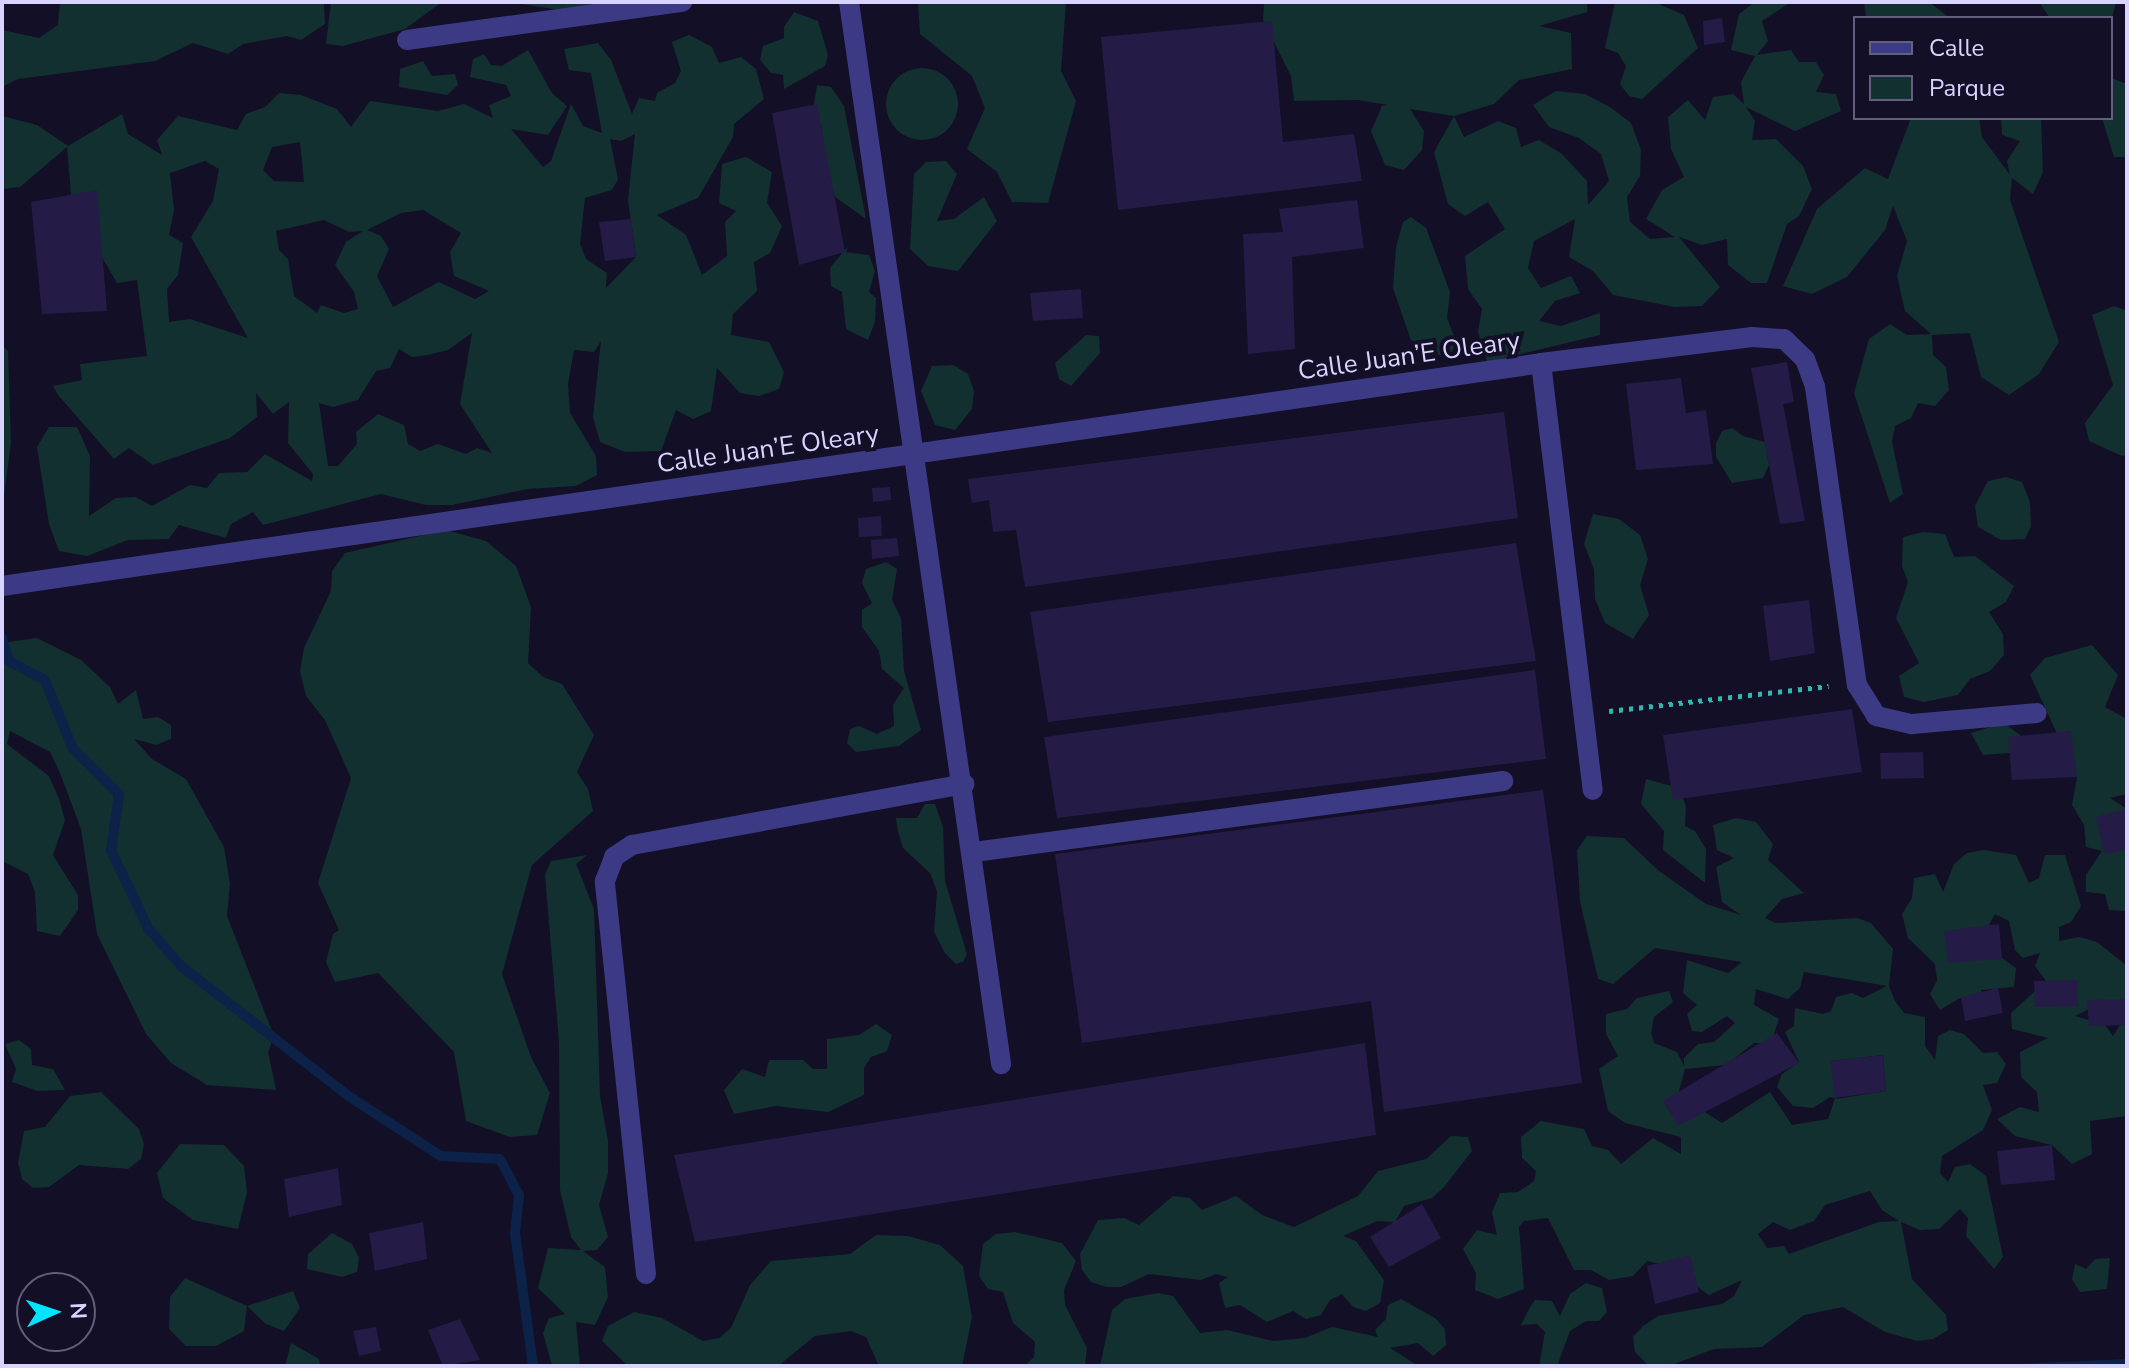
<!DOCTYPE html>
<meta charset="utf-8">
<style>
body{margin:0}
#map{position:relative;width:2129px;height:1368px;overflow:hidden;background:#130f26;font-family:"Nunito Sans",sans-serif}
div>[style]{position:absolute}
.green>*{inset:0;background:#12302f}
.round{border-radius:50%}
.water>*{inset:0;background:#0c2248}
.stream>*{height:10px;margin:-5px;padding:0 5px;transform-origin:5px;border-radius:5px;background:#0c2248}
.building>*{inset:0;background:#241b47}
.path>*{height:5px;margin-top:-2.5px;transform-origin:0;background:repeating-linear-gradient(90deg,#2fb8b0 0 4px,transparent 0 10px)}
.minor>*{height:20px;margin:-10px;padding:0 10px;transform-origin:10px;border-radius:10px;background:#3d3a85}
span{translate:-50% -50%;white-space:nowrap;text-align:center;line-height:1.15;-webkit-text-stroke:8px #130f26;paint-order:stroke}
.street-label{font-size:26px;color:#d9d4ff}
.frame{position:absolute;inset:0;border:4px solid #d9d4ff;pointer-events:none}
.legend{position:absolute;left:1853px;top:16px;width:260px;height:104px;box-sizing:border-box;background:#130f26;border:2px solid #625e7d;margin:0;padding:10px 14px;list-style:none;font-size:24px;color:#d9d4ff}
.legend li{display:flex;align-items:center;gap:16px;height:40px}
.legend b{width:40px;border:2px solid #625e7d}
.north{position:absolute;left:16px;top:1272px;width:80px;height:80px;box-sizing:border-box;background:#130f26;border:2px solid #625e7d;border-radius:50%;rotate:87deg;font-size:22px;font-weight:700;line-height:32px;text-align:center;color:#d9d4ff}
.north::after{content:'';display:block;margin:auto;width:28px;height:36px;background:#00e5ff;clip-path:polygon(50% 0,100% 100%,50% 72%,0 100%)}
</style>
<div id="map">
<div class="green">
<div style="clip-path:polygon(60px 2px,324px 2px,325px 24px,301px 40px,287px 36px,243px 44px,228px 54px,193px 43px,155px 61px,18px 79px,2px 87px,2px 30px,39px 38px,58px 25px)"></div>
<div style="clip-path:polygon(331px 2px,442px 2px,405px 29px,343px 46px,326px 44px)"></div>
<div style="clip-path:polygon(510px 2px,628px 2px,565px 11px)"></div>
<div style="clip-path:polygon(918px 2px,1066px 2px,1061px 71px,1076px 101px,1048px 203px,1012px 202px,997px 172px,967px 149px,985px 108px,972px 76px,920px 34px)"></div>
<div style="clip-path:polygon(1264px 2px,1587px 2px,1587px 12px,1539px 26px,1571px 33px,1572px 69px,1519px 80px,1494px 104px,1454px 116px,1464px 137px,1498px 121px,1516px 128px,1521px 147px,1539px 140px,1562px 154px,1587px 181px,1588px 205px,1609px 181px,1601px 154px,1579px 138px,1549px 127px,1533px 105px,1556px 91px,1585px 94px,1610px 107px,1631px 123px,1641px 150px,1640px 176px,1627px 197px,1630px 222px,1650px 239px,1675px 237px,1646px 219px,1662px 190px,1684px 177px,1671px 149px,1668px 117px,1688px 100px,1705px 120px,1713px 97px,1733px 94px,1744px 104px,1741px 82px,1755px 56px,1731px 50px,1739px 14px,1755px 2px,1791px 2px,1762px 21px,1768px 41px,1757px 55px,1791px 50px,1799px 62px,1816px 62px,1824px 75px,1816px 92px,1836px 94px,1841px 111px,1795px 131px,1746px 107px,1755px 121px,1752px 140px,1776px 139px,1803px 166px,1812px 189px,1799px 216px,1787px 224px,1767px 283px,1751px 283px,1728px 265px,1727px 239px,1702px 245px,1679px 237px,1720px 287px,1702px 306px,1675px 307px,1613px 295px,1593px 271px,1569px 257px,1575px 219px,1534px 241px,1528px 268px,1541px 288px,1571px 276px,1580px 293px,1555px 301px,1539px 321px,1561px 326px,1600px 313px,1600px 335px,1487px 362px,1478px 332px,1482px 309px,1468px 289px,1465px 256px,1505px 229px,1488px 202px,1465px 216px,1448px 204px,1434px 152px,1454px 116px,1410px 109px,1424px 131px,1422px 150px,1404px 170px,1385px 165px,1371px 131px,1382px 106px,1388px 105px,1358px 100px,1294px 101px,1291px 76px,1263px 20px)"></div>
<div style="clip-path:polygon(1615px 2px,1654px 2px,1684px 15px,1698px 48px,1642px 99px,1629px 96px,1620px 84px,1626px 66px,1618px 53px,1605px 48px)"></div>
<div style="clip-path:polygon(1864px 2px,1929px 2px,1950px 18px,1866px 18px)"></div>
<div style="clip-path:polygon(2039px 2px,2116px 2px,2111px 21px,2050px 18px)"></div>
<div style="clip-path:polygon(794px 12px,818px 21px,828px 55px,825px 66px,784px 89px,783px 75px,771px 73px,760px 60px,763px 46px,784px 38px,784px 27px)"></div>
<div style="clip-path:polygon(evenodd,689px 35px,712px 47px,719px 63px,741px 57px,756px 69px,764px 99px,734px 124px,733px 137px,698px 198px,657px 215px,686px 235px,702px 275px,727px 256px,725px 222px,736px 211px,719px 203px,722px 164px,746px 157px,772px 172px,767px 203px,782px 226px,770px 253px,754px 262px,757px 291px,733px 314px,731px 335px,769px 342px,784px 372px,779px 389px,759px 396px,740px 393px,717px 368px,711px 411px,693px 419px,676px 410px,661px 451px,625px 452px,600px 442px,593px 417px,601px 341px,594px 352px,574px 350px,568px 384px,570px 413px,596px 456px,597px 475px,576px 486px,527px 489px,452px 505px,426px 505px,381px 494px,263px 525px,253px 512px,231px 524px,226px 538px,179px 525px,169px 539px,128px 540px,87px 556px,59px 551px,49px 524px,37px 447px,49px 427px,77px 427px,90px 456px,89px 516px,116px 498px,136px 497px,152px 506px,190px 485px,207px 488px,219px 473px,247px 472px,265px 454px,312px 481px,313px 474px,288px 443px,289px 402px,273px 414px,256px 393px,257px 417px,230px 438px,153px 465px,129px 448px,114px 459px,58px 395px,53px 386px,82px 380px,80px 364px,147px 356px,137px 280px,117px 283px,72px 206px,67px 147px,20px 187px,2px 189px,2px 116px,37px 125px,68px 146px,122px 114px,128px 134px,162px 155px,157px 140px,178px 116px,237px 130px,246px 114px,265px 107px,279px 93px,301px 95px,337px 109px,351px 127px,370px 101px,438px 111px,464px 104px,493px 118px,489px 105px,511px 96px,506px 85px,470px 77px,473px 59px,484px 54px,491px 65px,502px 66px,528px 50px,552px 93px,567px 106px,548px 135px,511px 129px,543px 167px,551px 161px,571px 104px,583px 126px,602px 133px,591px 73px,569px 70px,564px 49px,598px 43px,611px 60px,632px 114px,639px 98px,655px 101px,657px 93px,675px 83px,681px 71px,672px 42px,689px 35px,635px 134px,628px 200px,636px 257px,606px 288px,607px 273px,586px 259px,580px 244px,585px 198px,612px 190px,618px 179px,610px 139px,621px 141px,635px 134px,689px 35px,300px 142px,304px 182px,274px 181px,263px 170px,272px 147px,300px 142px,689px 35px,205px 161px,219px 169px,213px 201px,191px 237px,248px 338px,190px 319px,169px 322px,167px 289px,178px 275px,183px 243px,169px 235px,174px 210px,170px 173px,205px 161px,689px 35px,423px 210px,461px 233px,450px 252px,454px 276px,489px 291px,475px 299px,439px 282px,393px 307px,377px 276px,389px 249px,381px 236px,367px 230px,401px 213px,423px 210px,689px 35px,324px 220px,349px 232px,363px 231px,346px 242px,335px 265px,354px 292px,358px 309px,344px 313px,321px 305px,317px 313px,294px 296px,288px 259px,279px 250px,276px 231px,324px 220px,689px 35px,472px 333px,460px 404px,492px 453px,477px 448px,466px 454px,438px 444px,420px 451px,408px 444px,404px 425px,378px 414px,356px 432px,357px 444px,338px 466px,328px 466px,319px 403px,333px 407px,358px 400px,376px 371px,390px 368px,399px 349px,412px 357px,428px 355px,448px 350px,472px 333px)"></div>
<div style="clip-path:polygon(423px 61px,432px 76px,455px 74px,458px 85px,447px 95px,399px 87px,400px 69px)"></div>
<div class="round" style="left:886px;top:68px;width:72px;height:72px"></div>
<div style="clip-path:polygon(2111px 78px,2127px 84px,2127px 157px,2114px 157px,2102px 118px,2111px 118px)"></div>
<div style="clip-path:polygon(817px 85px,831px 87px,844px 106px,866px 219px,835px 197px,823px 156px,822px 128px,813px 110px)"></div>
<div style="clip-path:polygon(1911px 118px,1979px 118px,1982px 137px,2010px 175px,2007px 161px,2020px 141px,2002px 135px,2001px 118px,2041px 118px,2043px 172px,2033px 194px,2012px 178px,2010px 200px,2059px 342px,2039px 374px,2009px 395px,1981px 377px,1970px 333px,1932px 335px,1933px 355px,1946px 367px,1949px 390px,1935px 406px,1918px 403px,1911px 418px,1895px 426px,1892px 442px,1903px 494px,1890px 503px,1854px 393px,1869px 339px,1890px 324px,1907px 335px,1931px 334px,1905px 311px,1897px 276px,1907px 241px,1893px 206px,1885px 230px,1847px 277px,1812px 294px,1783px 286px,1817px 209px,1865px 168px,1888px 179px)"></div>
<div style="clip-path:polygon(946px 161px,957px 174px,937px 221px,954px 219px,984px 197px,997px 221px,958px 271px,928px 266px,910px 249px,914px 174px,926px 162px)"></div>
<div style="clip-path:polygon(1411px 217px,1426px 228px,1450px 292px,1447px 318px,1457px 344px,1449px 355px,1416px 355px,1393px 288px,1396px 247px,1403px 222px)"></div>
<div style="clip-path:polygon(848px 246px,846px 252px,869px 255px,875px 271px,869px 292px,876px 298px,875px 322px,868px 340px,846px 329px,842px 292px,831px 286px,830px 268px)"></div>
<div style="clip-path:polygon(2114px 306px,2127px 311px,2127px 455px,2122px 456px,2089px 441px,2085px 423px,2113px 385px,2092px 315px)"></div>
<div style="clip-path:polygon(1086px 335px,1099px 336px,1100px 353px,1071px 386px,1059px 379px,1055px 363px)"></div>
<div style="clip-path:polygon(2px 345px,8px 351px,11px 443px,2px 511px)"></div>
<div style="clip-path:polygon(953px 365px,968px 374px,974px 391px,972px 409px,955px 430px,935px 425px,921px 391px,932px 366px)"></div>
<div style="clip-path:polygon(1732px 428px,1743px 436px,1765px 442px,1769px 465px,1763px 478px,1732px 483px,1716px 457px,1716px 443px,1722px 431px)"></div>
<div style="clip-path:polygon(2006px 477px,2022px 482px,2030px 502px,2031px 526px,2025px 539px,2001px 540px,1978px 527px,1975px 506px,1981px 494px,1988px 481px)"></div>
<div style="clip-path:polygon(1593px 514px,1619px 519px,1640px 535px,1648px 559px,1640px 585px,1649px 615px,1633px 639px,1605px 623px,1595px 599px,1594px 569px,1584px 544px)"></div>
<div style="clip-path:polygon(446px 530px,486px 541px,516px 566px,531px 607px,528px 663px,543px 677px,562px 684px,594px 735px,577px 772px,588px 789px,593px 811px,532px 865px,502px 974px,531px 1057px,550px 1093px,537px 1135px,510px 1137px,466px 1121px,454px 1052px,378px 973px,335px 982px,326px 962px,333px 934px,339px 930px,318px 883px,351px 778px,325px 720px,306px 696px,300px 671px,304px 648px,331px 591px,332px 571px,345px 553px)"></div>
<div style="clip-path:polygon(1923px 532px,1945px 534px,1954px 557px,1975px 556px,2014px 586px,2006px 602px,1989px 612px,2003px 634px,2004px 655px,1990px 671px,1970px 679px,1958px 695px,1924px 702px,1904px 697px,1899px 676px,1919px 663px,1896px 618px,1908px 582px,1902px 566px,1903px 537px)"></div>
<div style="clip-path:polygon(886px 562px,897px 569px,892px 600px,901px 618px,904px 671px,921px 730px,899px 746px,856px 752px,847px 743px,850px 729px,859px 726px,877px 734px,894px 726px,893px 705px,904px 688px,882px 669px,879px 651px,862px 627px,862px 610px,872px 603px,862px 583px,866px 569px)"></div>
<div style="clip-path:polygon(37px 638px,81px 660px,110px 687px,118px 704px,136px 690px,143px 719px,158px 717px,171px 725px,171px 739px,156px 745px,134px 739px,152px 759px,186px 779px,224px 847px,230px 884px,227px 916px,274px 1036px,268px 1052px,276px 1090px,207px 1085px,171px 1063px,146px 1034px,97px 934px,81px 829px,60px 773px,50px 752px,10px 731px,7px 744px,49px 776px,59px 799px,65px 820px,53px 855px,78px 895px,78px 910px,60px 936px,37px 931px,35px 892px,28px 874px,2px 861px,2px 643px)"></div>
<div style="clip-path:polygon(2092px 645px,2118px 675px,2105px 707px,2127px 719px,2127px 794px,2110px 798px,2127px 809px,2127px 911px,2109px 910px,2105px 894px,2086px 892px,2086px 875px,2102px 851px,2086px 847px,2084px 825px,2072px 805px,2077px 777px,2030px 675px,2045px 658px)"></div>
<div style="clip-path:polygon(2004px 723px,2020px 735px,2020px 752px,1983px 755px,1971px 733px)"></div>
<div style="clip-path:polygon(1646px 779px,1679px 788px,1686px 806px,1685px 826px,1695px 831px,1706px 849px,1705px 883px,1663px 850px,1664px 831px,1641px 804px)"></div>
<div style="clip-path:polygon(925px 804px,935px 804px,943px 827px,945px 881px,967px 954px,963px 962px,956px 964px,945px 953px,934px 932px,937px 891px,930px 873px,903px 848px,898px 832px,896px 818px,917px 818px)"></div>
<div style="clip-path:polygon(evenodd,1736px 818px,1756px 822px,1773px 844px,1768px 860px,1804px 893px,1782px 899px,1765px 918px,1776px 923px,1857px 918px,1871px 923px,1893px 949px,1889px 986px,1895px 1001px,1904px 1013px,1925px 1017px,1925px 1046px,1935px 1060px,1938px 1036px,1950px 1030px,1964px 1034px,1983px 1053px,1997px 1052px,2006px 1064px,1997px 1083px,1983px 1085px,1992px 1110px,1983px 1130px,1942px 1156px,1940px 1173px,1948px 1182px,1955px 1167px,1970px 1164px,1986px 1176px,2003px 1257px,1994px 1269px,1966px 1236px,1968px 1218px,1960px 1209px,1939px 1229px,1920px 1230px,1901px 1222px,1912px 1279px,1946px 1315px,1948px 1330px,1933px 1339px,1917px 1341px,1885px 1332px,1843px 1307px,1804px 1315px,1762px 1347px,1714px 1349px,1669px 1366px,1649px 1366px,1635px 1352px,1633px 1337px,1643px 1326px,1658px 1316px,1722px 1304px,1734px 1296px,1742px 1280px,1709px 1295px,1669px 1266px,1647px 1261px,1633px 1276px,1609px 1280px,1591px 1270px,1574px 1270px,1548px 1218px,1524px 1221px,1519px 1227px,1524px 1289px,1498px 1299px,1475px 1290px,1476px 1273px,1463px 1249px,1477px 1230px,1497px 1235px,1492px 1212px,1500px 1193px,1518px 1192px,1534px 1181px,1536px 1171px,1522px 1158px,1521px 1137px,1541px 1121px,1584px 1129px,1592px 1146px,1608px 1150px,1621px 1164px,1653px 1138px,1681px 1154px,1681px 1137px,1625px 1123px,1608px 1111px,1599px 1069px,1618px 1056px,1606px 1034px,1606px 1014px,1627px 1009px,1637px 998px,1669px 991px,1673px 1002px,1654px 1017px,1651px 1033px,1654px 1043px,1677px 1052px,1684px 1066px,1684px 1058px,1698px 1044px,1714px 1042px,1735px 1023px,1727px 1016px,1702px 1032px,1692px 1031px,1687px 1014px,1697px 1005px,1683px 993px,1687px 960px,1728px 973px,1742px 962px,1655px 948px,1613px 984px,1598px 979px,1580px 901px,1577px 850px,1587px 836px,1624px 838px,1659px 871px,1706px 904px,1741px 915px,1722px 902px,1716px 867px,1734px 858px,1717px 850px,1713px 825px,1736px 818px,1804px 972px,1887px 986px,1863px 998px,1852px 993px,1836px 997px,1831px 1011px,1823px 1014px,1795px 1008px,1794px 1026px,1785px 1032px,1799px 1062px,1782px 1074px,1777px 1087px,1793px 1106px,1813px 1108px,1830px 1097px,1835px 1098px,1828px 1119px,1792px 1125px,1770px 1092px,1722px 1123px,1678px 1095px,1685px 1069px,1726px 1065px,1754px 1043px,1771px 1043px,1779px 1019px,1754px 1005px,1756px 989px,1788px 999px,1800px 988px,1804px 972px,1736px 818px,1883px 1055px,1886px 1091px,1836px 1099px,1831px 1061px,1883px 1055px,1736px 818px,1870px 1191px,1882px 1210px,1899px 1221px,1879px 1222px,1789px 1254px,1784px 1246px,1767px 1248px,1758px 1234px,1773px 1222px,1790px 1230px,1814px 1221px,1825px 1205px,1870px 1191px)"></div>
<div style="clip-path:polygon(evenodd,1984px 850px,2016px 855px,2029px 883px,2039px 878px,2045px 855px,2065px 855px,2081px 906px,2071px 922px,2059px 927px,2059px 941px,2079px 937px,2097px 942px,2127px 966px,2127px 1116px,2090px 1121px,2092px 1154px,2072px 1164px,2052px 1145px,2015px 1136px,1997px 1119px,2020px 1107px,2039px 1112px,2037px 1092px,2021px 1077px,2020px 1052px,2048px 1038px,2012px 1029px,2011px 1013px,2046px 981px,2035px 966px,2040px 953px,2023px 958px,2015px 950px,2009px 921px,1995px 914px,1989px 925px,1999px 956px,2016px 968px,2014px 987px,1981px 990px,1986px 1008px,1971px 1007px,1960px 998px,1940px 1010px,1930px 994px,1937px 980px,1935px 964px,1908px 938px,1902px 914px,1912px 898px,1914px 878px,1935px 874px,1943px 892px,1954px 864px,1967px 853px,1984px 850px,2098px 1004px,2122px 1022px,2113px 1036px,2105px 1025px,2075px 1016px,2098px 1004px)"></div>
<div style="clip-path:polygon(587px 855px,576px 864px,594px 909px,600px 1096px,608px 1141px,608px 1173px,599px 1205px,608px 1237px,597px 1250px,583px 1251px,605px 1267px,608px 1297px,595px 1325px,576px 1322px,580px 1366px,552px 1366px,543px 1333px,549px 1318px,565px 1314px,538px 1288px,548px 1248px,581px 1250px,571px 1237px,560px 1190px,559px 1042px,545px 875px,551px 861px)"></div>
<div style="clip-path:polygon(876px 1024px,892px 1035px,887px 1051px,871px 1057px,864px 1068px,864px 1095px,828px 1112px,776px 1106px,734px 1114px,724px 1090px,742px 1069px,765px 1077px,769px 1060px,803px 1060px,813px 1069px,827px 1069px,827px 1039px,859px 1035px)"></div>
<div style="clip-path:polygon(19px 1040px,31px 1049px,32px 1065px,53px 1069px,65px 1090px,38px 1091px,12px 1082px,16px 1069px,5px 1044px)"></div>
<div style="clip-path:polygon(101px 1092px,139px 1129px,144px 1144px,141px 1159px,128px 1169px,79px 1165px,49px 1187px,33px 1188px,22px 1179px,18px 1163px,24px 1131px,45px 1127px,70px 1096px)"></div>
<div style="clip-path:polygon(1451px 1136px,1468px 1137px,1472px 1151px,1444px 1187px,1432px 1198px,1404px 1206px,1395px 1222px,1377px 1221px,1343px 1236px,1356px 1241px,1384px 1280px,1380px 1303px,1366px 1311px,1353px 1307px,1342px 1294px,1330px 1300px,1321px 1315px,1306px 1319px,1293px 1311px,1267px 1322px,1240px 1305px,1225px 1308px,1219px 1283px,1228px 1277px,1216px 1274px,1201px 1280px,1149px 1274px,1121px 1287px,1106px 1287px,1091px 1282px,1082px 1270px,1080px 1254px,1098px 1220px,1124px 1218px,1139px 1225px,1173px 1196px,1190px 1198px,1202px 1210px,1236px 1196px,1262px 1215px,1294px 1227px,1358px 1196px,1378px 1171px,1426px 1159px)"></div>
<div style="clip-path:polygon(180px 1144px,224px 1145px,244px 1166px,247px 1192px,238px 1229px,193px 1220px,163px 1198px,157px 1173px)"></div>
<div style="clip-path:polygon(1015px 1232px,1062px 1243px,1076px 1261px,1064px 1290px,1065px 1305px,1087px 1348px,1085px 1366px,1024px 1366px,1034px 1357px,1035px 1342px,1013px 1323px,1003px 1292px,988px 1289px,979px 1276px,983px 1244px,996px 1234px)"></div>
<div style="clip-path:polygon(332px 1233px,352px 1244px,359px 1258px,357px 1272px,342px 1277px,307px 1269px,308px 1254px)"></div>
<div style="clip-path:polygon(876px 1235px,908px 1236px,940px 1245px,963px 1266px,972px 1317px,962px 1366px,879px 1366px,866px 1337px,851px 1331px,815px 1336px,778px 1366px,628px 1366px,602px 1341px,608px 1326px,634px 1312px,662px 1318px,703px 1341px,719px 1338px,731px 1328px,750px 1285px,771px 1261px,850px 1254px)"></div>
<div style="clip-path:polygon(2110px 1258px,2107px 1289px,2080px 1292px,2072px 1279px,2075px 1264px,2086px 1269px,2095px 1259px)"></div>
<div style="clip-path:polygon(185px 1278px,247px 1306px,293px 1291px,300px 1308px,284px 1331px,266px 1324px,247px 1306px,244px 1331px,216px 1346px,186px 1346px,169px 1329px,170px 1297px)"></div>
<div style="clip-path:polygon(1586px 1283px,1602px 1288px,1607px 1312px,1599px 1321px,1586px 1321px,1570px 1331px,1557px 1366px,1539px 1366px,1545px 1332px,1537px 1324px,1521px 1325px,1529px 1309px,1535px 1300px,1552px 1301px,1560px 1316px,1570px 1294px)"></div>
<div style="clip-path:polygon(1158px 1293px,1173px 1296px,1200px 1333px,1227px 1330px,1273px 1341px,1305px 1338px,1332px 1327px,1378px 1337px,1375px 1330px,1386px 1319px,1388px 1305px,1401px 1299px,1435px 1318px,1445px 1329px,1446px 1345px,1433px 1356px,1418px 1343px,1390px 1348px,1417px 1365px,1452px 1366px,1100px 1366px,1112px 1310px,1125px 1299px)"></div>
<div style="clip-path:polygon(291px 1343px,319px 1359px,320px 1366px,285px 1366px)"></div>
</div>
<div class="water">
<div style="clip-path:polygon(2127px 1359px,2127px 1366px,1970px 1366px)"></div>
</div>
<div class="stream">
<div style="left:2px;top:638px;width:24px;rotate:73deg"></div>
<div style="left:9px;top:661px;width:41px;rotate:27.8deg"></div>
<div style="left:45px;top:680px;width:74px;rotate:67.9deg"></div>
<div style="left:73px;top:749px;width:64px;rotate:44.4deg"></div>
<div style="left:119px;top:794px;width:57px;rotate:98.1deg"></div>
<div style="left:111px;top:850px;width:86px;rotate:64.6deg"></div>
<div style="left:148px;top:928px;width:50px;rotate:49deg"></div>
<div style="left:181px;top:966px;width:214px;rotate:37.8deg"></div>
<div style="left:350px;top:1097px;width:108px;rotate:33deg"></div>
<div style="left:441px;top:1156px;width:59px;rotate:2.9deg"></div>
<div style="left:500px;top:1159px;width:41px;rotate:62.2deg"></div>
<div style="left:519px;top:1195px;width:38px;rotate:96deg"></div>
<div style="left:515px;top:1233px;width:134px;rotate:82.3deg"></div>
</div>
<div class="building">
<div style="clip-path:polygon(1722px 18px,1725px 42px,1704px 45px,1703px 21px)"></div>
<div style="clip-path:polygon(1272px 21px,1283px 142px,1354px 134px,1362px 181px,1118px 210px,1101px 37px)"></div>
<div style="clip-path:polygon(817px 104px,845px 252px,799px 265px,772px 113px)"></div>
<div style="clip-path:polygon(97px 190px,107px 311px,42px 314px,31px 202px)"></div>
<div style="clip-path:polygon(1357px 200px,1364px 248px,1292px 257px,1295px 349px,1248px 354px,1243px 234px,1283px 232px,1279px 209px)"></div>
<div style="clip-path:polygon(631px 219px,636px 257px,605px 261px,599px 222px)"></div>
<div style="clip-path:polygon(1081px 289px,1083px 318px,1033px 321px,1030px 293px)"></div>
<div style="clip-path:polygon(1787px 362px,1794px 402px,1783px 404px,1805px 521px,1780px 524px,1751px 368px)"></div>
<div style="clip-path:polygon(1681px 378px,1686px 413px,1706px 410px,1713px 464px,1636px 470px,1626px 384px)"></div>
<div style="clip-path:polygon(1504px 412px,1518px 518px,1025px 587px,1016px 530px,993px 532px,989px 500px,972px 503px,968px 479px)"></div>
<div style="clip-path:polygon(890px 487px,891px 500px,873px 502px,872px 488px)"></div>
<div style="clip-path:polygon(881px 516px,882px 536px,859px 537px,858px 518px)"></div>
<div style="clip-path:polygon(897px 538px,899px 556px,872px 559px,871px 540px)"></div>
<div style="clip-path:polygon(1516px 543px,1536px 661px,1048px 722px,1030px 612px)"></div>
<div style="clip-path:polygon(1809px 600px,1815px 653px,1770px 661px,1763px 606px)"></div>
<div style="clip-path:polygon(1535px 670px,1546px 759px,1057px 818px,1044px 737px)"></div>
<div style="clip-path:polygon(1852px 709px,1862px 772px,1673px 800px,1663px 735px)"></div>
<div style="clip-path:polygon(2071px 731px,2077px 777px,2012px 780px,2008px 737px)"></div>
<div style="clip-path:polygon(1923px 752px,1924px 778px,1881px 779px,1880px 753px)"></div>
<div style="clip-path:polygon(1543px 790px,1582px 1083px,1384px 1112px,1371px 1001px,1082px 1043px,1055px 854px)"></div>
<div style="clip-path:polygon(2127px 809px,2127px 850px,2104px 854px,2096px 817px)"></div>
<div style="clip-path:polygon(1999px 924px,2002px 959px,1948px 963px,1944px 931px)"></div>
<div style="clip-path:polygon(2078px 980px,2078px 1006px,2035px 1007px,2034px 981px)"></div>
<div style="clip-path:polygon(1998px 988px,2003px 1013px,1965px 1021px,1961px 997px)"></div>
<div style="clip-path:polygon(2127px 999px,2127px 1025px,2089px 1026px,2087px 1000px)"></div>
<div style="clip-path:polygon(1777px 1033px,1799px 1063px,1678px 1126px,1663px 1101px)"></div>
<div style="clip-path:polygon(1365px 1043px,1376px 1135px,695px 1242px,674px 1155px)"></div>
<div style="clip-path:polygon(1883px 1055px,1886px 1091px,1835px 1098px,1830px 1061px)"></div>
<div style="clip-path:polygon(2052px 1145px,2055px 1180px,2001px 1185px,1997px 1151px)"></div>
<div style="clip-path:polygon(338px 1168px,342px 1205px,289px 1217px,284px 1179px)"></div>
<div style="clip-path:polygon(1422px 1204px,1441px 1238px,1389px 1267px,1370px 1237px)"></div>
<div style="clip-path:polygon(423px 1222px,427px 1259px,375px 1271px,369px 1233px)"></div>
<div style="clip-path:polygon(1690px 1255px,1699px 1292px,1655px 1304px,1647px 1266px)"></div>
<div style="clip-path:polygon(460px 1319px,480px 1360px,443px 1366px,428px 1330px)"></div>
<div style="clip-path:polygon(376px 1327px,381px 1351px,359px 1356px,353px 1331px)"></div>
</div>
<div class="path">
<div style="left:1609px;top:711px;width:221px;rotate:-6.5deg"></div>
</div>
<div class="minor">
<div style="left:849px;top:2px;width:1073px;rotate:81.85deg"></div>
<div style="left:407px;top:40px;width:278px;rotate:-7.9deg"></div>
<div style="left:1541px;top:363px;width:430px;rotate:83.1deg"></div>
<div style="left:2px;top:586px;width:1555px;rotate:-8.24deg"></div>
<div style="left:1541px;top:363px;width:213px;rotate:-7deg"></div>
<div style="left:1752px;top:337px;width:32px;rotate:4deg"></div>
<div style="left:1784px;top:339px;width:29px;rotate:44deg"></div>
<div style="left:1805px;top:359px;width:30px;rotate:70deg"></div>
<div style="left:1815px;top:387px;width:301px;rotate:82deg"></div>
<div style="left:1857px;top:685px;width:36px;rotate:58deg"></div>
<div style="left:1876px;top:716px;width:37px;rotate:13deg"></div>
<div style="left:1912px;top:724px;width:125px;rotate:-5deg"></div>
<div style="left:974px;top:852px;width:534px;rotate:-7.64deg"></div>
<div style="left:646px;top:1274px;width:395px;rotate:-96deg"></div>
<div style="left:605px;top:881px;width:26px;rotate:-69deg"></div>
<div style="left:614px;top:857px;width:22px;rotate:-34deg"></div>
<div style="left:632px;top:845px;width:338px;rotate:-10.4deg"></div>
</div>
<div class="street-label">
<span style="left:1409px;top:356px;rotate:-8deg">Calle Juan’E Oleary</span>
<span style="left:768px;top:449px;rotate:-8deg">Calle Juan’E Oleary</span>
</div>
<div class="frame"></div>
<ul class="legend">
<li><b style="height:10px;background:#3d3a85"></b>Calle</li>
<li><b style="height:22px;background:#12302f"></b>Parque</li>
</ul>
<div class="north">N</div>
</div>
